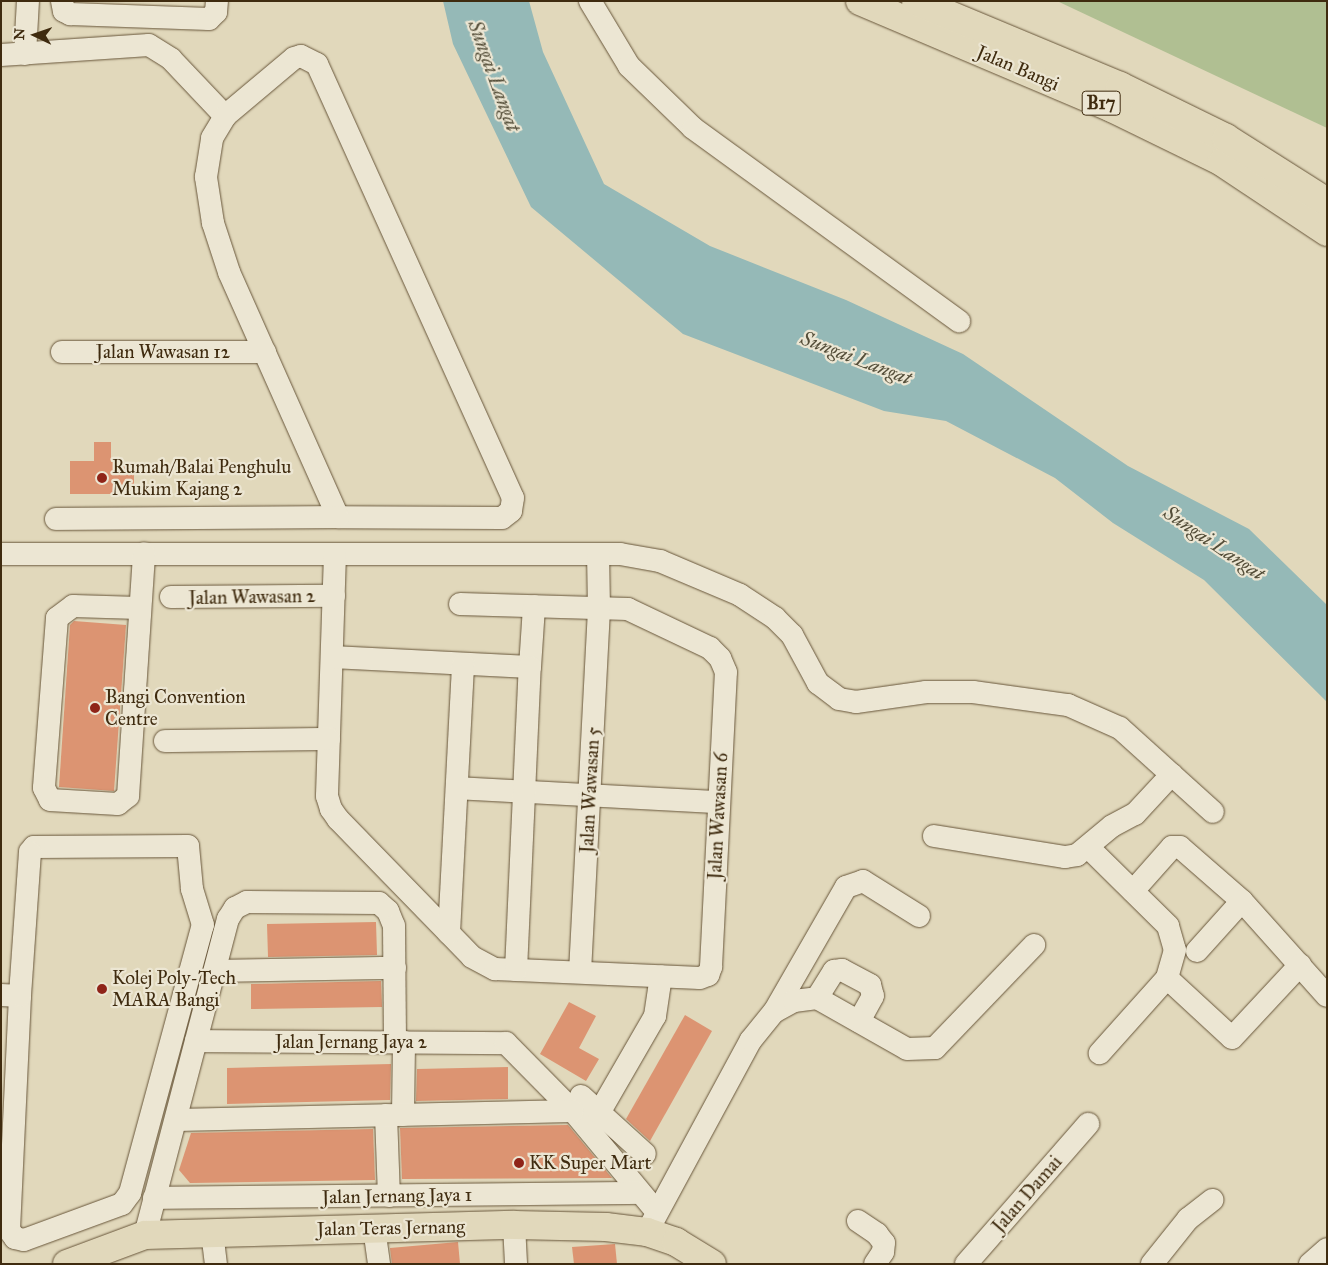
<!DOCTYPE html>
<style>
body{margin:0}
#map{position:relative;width:1328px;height:1265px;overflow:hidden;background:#e1d8bb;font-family:"IM FELL Great Primer",serif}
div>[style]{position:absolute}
.green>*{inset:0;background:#b0bf92}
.water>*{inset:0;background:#95b9b7}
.building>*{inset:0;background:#dc9472}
.roads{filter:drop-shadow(0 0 1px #68563a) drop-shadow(0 0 1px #68563a)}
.minor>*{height:22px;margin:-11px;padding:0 11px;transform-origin:11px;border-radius:11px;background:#ece6d3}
.major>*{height:28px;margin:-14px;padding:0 14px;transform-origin:14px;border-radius:14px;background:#e1d8bb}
.dots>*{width:14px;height:14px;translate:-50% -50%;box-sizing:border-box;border:2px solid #ece6d3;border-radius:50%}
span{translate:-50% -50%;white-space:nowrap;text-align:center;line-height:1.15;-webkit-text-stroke:4.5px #ece6d3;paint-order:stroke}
.shield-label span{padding:1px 4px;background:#ece6d3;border:1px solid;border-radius:4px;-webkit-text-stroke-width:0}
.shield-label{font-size:18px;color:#3f2b0f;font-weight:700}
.street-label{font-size:19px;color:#3f2b0f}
.poi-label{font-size:19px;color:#3f2b0f}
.left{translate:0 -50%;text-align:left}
.water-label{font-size:20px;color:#544e39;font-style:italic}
.frame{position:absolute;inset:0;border:2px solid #3f2b0f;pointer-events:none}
.north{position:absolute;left:10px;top:10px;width:50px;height:50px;-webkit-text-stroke:4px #ece6d3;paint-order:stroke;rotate:273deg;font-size:14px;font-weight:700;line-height:20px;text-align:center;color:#3f2b0f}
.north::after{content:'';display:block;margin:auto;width:18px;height:22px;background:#3f2b0f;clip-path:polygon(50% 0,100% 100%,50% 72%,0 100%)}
</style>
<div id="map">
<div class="green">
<div style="clip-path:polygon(1057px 1px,1327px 1px,1327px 128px)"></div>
</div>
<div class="water">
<div style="clip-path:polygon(443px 1px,529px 1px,543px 52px,604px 184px,710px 246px,846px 300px,963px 354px,1128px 466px,1249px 529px,1327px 605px,1327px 702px,1204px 580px,1113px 523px,1055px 478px,946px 421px,884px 411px,683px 334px,531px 207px,453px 44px)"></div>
</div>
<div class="building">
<div style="clip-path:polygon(94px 442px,111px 442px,111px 462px,134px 462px,134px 494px,70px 494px,70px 461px,94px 461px)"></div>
<div style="clip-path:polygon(74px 621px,126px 625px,114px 791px,59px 787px,70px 625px)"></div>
<div style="clip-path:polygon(376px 922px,377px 955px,268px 957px,267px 924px)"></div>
<div style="clip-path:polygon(381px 981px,382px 1007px,251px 1009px,251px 984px)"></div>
<div style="clip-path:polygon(569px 1002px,596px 1016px,579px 1048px,599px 1059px,586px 1081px,540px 1054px)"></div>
<div style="clip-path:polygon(685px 1015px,712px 1031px,650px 1141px,626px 1119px)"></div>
<div style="clip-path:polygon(391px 1064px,390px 1100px,227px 1104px,227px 1068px)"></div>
<div style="clip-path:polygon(508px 1067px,508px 1099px,416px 1101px,417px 1069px)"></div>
<div style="clip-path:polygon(568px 1125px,612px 1178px,402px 1179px,400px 1128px)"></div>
<div style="clip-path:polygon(373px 1129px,375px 1180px,190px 1183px,179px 1170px,191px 1133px)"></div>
<div style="clip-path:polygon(458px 1242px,460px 1264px,392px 1264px,390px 1248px)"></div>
<div style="clip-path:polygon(615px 1244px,617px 1264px,574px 1264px,572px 1247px)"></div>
</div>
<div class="roads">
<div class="minor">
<div style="left:62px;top:1px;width:10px;rotate:79deg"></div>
<div style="left:64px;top:11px;width:7px;rotate:27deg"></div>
<div style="left:70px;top:14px;width:139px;rotate:2.1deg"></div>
<div style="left:209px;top:19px;width:10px;rotate:-45deg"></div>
<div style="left:216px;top:12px;width:11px;rotate:-85deg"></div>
<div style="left:590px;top:1px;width:76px;rotate:59deg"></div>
<div style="left:629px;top:66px;width:89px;rotate:44.1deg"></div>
<div style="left:693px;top:128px;width:329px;rotate:36deg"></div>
<div style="left:25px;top:54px;width:53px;rotate:-86.8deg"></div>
<div style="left:1px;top:55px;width:148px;rotate:-3.9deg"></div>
<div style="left:149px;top:45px;width:26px;rotate:32deg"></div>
<div style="left:171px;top:59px;width:79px;rotate:46.5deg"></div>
<div style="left:301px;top:56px;width:18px;rotate:27deg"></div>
<div style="left:317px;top:64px;width:476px;rotate:65.7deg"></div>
<div style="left:513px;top:498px;width:13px;rotate:99deg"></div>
<div style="left:511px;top:511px;width:11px;rotate:142deg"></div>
<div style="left:502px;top:518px;width:164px;rotate:-179.7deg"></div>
<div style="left:338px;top:517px;width:268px;rotate:-114deg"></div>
<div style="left:229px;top:272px;width:52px;rotate:-108.1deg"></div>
<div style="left:213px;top:223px;width:47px;rotate:-98.7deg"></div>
<div style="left:206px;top:177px;width:39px;rotate:-81deg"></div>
<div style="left:212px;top:138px;width:26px;rotate:-59deg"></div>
<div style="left:225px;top:116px;width:90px;rotate:-40deg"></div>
<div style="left:294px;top:58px;width:7px;rotate:-16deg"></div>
<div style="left:62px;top:352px;width:203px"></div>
<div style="left:56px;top:519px;width:282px;rotate:-0.4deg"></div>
<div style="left:1px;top:554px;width:619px"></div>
<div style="left:620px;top:554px;width:41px;rotate:9.9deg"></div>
<div style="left:660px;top:561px;width:87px;rotate:23deg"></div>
<div style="left:740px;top:595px;width:42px;rotate:33.3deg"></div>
<div style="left:775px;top:618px;width:24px;rotate:45deg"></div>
<div style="left:792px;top:635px;width:55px;rotate:61.6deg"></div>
<div style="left:818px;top:683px;width:26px;rotate:37deg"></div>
<div style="left:839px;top:699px;width:17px;rotate:10deg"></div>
<div style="left:856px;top:702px;width:71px;rotate:-8.1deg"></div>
<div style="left:926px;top:692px;width:47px"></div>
<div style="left:973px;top:692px;width:96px;rotate:7.8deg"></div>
<div style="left:1068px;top:705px;width:57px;rotate:23.9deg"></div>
<div style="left:1120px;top:728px;width:125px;rotate:42.1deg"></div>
<div style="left:335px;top:554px;width:242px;rotate:91.9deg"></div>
<div style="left:327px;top:796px;width:14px;rotate:73deg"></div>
<div style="left:331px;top:809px;width:12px;rotate:55deg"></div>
<div style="left:338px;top:819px;width:192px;rotate:45.8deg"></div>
<div style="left:472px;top:957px;width:26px;rotate:28deg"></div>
<div style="left:495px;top:969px;width:205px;rotate:2.5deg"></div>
<div style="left:700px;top:978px;width:9px;rotate:-21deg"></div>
<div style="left:708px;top:975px;width:9px;rotate:-69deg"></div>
<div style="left:711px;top:967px;width:295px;rotate:-87.1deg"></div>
<div style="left:726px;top:672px;width:15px;rotate:-113deg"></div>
<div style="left:720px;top:658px;width:14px;rotate:-135deg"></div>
<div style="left:710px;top:648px;width:91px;rotate:-154.6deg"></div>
<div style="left:628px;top:609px;width:168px;rotate:-178.3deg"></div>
<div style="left:171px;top:597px;width:163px;rotate:-0.4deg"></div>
<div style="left:139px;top:608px;width:66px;rotate:-178.3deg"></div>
<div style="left:73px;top:606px;width:20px;rotate:143deg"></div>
<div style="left:57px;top:618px;width:170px;rotate:94.4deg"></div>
<div style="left:44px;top:788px;width:13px;rotate:63deg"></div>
<div style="left:50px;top:800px;width:68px;rotate:3.4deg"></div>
<div style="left:118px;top:804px;width:13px;rotate:-39deg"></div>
<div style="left:128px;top:796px;width:243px;rotate:-86.2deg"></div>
<div style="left:332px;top:657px;width:198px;rotate:2.9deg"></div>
<div style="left:530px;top:667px;width:61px;rotate:-86.2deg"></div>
<div style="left:165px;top:741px;width:164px;rotate:-0.7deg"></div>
<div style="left:457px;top:788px;width:261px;rotate:3.1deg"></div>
<div style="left:934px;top:836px;width:133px;rotate:9.1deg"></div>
<div style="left:1065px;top:857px;width:12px;rotate:-9deg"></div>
<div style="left:1077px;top:855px;width:45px;rotate:-39.6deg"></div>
<div style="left:1112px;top:826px;width:26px;rotate:-28deg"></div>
<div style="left:1135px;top:814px;width:54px;rotate:-47.2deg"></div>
<div style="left:1089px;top:848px;width:111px;rotate:44.6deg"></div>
<div style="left:1168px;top:926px;width:25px;rotate:74deg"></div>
<div style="left:1175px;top:950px;width:29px;rotate:106deg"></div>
<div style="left:1167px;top:978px;width:101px;rotate:131.8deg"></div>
<div style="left:1133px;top:891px;width:59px;rotate:-48.4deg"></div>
<div style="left:1172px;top:847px;width:8px"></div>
<div style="left:1180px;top:847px;width:82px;rotate:41.1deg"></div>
<div style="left:1242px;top:901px;width:127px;rotate:48.2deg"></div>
<div style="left:449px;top:933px;width:269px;rotate:-87deg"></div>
<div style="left:1197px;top:951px;width:67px;rotate:-48deg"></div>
<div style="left:516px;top:970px;width:303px;rotate:-87.4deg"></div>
<div style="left:215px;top:971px;width:180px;rotate:-1deg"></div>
<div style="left:580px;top:972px;width:363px;rotate:-87deg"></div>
<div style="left:599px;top:609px;width:55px;rotate:-91deg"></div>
<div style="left:1167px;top:978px;width:88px;rotate:42.7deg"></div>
<div style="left:1232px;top:1038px;width:100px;rotate:-47deg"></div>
<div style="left:1px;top:995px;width:19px;rotate:3deg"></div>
<div style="left:20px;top:996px;width:234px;rotate:92.7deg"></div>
<div style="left:9px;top:1230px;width:10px;rotate:53deg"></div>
<div style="left:15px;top:1238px;width:9px;rotate:13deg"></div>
<div style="left:24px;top:1240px;width:104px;rotate:-20.2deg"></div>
<div style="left:122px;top:1204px;width:14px;rotate:-54deg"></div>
<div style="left:130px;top:1193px;width:278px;rotate:-74.8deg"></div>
<div style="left:203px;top:925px;width:38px;rotate:-107deg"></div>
<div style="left:192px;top:889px;width:43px;rotate:-95.3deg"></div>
<div style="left:188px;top:846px;width:154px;rotate:179.6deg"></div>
<div style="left:34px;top:847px;width:6px;rotate:129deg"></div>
<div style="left:30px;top:852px;width:144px;rotate:94deg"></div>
<div style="left:817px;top:998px;width:32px;rotate:-58deg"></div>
<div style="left:834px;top:971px;width:8px;rotate:-7deg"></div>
<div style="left:842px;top:970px;width:32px;rotate:28deg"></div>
<div style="left:870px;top:985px;width:11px;rotate:75deg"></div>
<div style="left:873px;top:996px;width:29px;rotate:119deg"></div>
<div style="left:774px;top:1012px;width:144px;rotate:-60.1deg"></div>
<div style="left:846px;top:887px;width:18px;rotate:-19deg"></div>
<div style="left:863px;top:881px;width:66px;rotate:32deg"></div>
<div style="left:196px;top:1041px;width:310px;rotate:0.4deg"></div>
<div style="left:506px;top:1043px;width:95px;rotate:45.4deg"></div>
<div style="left:573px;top:1111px;width:131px;rotate:50.3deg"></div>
<div style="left:581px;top:1096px;width:86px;rotate:42.2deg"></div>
<div style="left:599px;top:1113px;width:112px;rotate:-60deg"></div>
<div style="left:655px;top:1016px;width:40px;rotate:-81.5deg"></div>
<div style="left:386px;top:1115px;width:81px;rotate:87.9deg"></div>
<div style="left:403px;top:1115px;width:73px;rotate:-89.2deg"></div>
<div style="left:177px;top:1120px;width:396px;rotate:-1.3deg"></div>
<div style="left:154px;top:1198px;width:486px;rotate:-0.6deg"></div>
<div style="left:858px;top:1221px;width:23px;rotate:34deg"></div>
<div style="left:877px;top:1234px;width:11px;rotate:52deg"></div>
<div style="left:884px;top:1243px;width:9px;rotate:96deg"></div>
<div style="left:883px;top:1252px;width:14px;rotate:124deg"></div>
<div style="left:514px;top:1225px;width:39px;rotate:87deg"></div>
<div style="left:374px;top:1228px;width:36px;rotate:82deg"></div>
<div style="left:212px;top:1232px;width:32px;rotate:83deg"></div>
<div style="left:647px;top:1232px;width:218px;rotate:-61.6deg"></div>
<div style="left:751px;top:1040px;width:36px;rotate:-51deg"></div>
<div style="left:774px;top:1012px;width:23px;rotate:-29deg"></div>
<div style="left:794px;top:1001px;width:23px;rotate:-7deg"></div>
<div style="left:817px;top:998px;width:103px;rotate:29.5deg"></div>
<div style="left:907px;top:1049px;width:28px;rotate:-2deg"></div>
<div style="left:935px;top:1048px;width:143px;rotate:-46.1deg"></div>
<div style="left:145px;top:1235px;width:327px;rotate:-75.3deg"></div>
<div style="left:228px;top:919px;width:13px;rotate:-58deg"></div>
<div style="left:235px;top:908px;width:13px;rotate:-27deg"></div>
<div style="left:247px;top:902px;width:132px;rotate:0.4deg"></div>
<div style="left:379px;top:903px;width:12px;rotate:42deg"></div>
<div style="left:388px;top:911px;width:16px;rotate:68deg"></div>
<div style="left:394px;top:926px;width:116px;rotate:89.5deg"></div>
<div style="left:966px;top:1264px;width:186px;rotate:-48.9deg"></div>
<div style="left:1152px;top:1264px;width:58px;rotate:-51.3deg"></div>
<div style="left:1188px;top:1219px;width:31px;rotate:-38deg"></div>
<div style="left:1310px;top:1264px;width:23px;rotate:-41deg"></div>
</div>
<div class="major">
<div style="left:860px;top:1px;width:274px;rotate:23deg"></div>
<div style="left:1112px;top:108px;width:123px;rotate:26.1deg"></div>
<div style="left:1222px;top:162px;width:126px;rotate:33.7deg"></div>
<div style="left:916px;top:1px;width:221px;rotate:22.6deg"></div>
<div style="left:1120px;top:86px;width:118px;rotate:26.1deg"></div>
<div style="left:1226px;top:138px;width:120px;rotate:32.4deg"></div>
<div style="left:67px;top:1264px;width:83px;rotate:-20.4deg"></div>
<div style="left:145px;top:1235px;width:369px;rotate:-1.6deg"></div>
<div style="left:514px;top:1225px;width:92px;rotate:1.2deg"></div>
<div style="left:606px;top:1227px;width:41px;rotate:7deg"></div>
<div style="left:647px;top:1232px;width:31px;rotate:19deg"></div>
<div style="left:676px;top:1242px;width:42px;rotate:31.4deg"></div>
</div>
</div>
<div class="dots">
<div style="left:102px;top:478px;background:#8f2418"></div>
<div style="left:95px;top:708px;background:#8f2418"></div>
<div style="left:102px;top:989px;background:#8f2418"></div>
<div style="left:519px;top:1163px;background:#8f2418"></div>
</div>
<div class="shield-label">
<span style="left:1101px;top:103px">B17</span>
</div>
<div class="street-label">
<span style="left:1018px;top:68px;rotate:23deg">Jalan Bangi</span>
<span style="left:163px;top:352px">Jalan Wawasan 12</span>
<span style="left:252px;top:597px;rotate:-1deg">Jalan Wawasan 2</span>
<span style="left:590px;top:790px;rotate:-87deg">Jalan Wawasan 5</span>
<span style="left:718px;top:816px;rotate:-87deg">Jalan Wawasan 6</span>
<span style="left:351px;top:1042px">Jalan Jernang Jaya 2</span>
<span style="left:1027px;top:1194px;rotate:-49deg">Jalan Damai</span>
<span style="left:397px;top:1196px;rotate:-1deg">Jalan Jernang Jaya 1</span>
<span style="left:391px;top:1228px;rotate:-1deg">Jalan Teras Jernang</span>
</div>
<div class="poi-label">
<span class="left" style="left:112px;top:478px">Rumah/Balai Penghulu<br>Mukim Kajang 2</span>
<span class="left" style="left:105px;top:708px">Bangi Convention<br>Centre</span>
<span class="left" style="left:112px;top:989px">Kolej Poly-Tech<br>MARA Bangi</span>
<span class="left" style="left:529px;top:1163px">KK Super Mart</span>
</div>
<div class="water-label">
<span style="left:494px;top:76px;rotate:70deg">Sungai Langat</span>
<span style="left:856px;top:358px;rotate:21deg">Sungai Langat</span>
<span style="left:1214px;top:543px;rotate:34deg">Sungai Langat</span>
</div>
<div class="frame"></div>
<div class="north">N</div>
</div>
